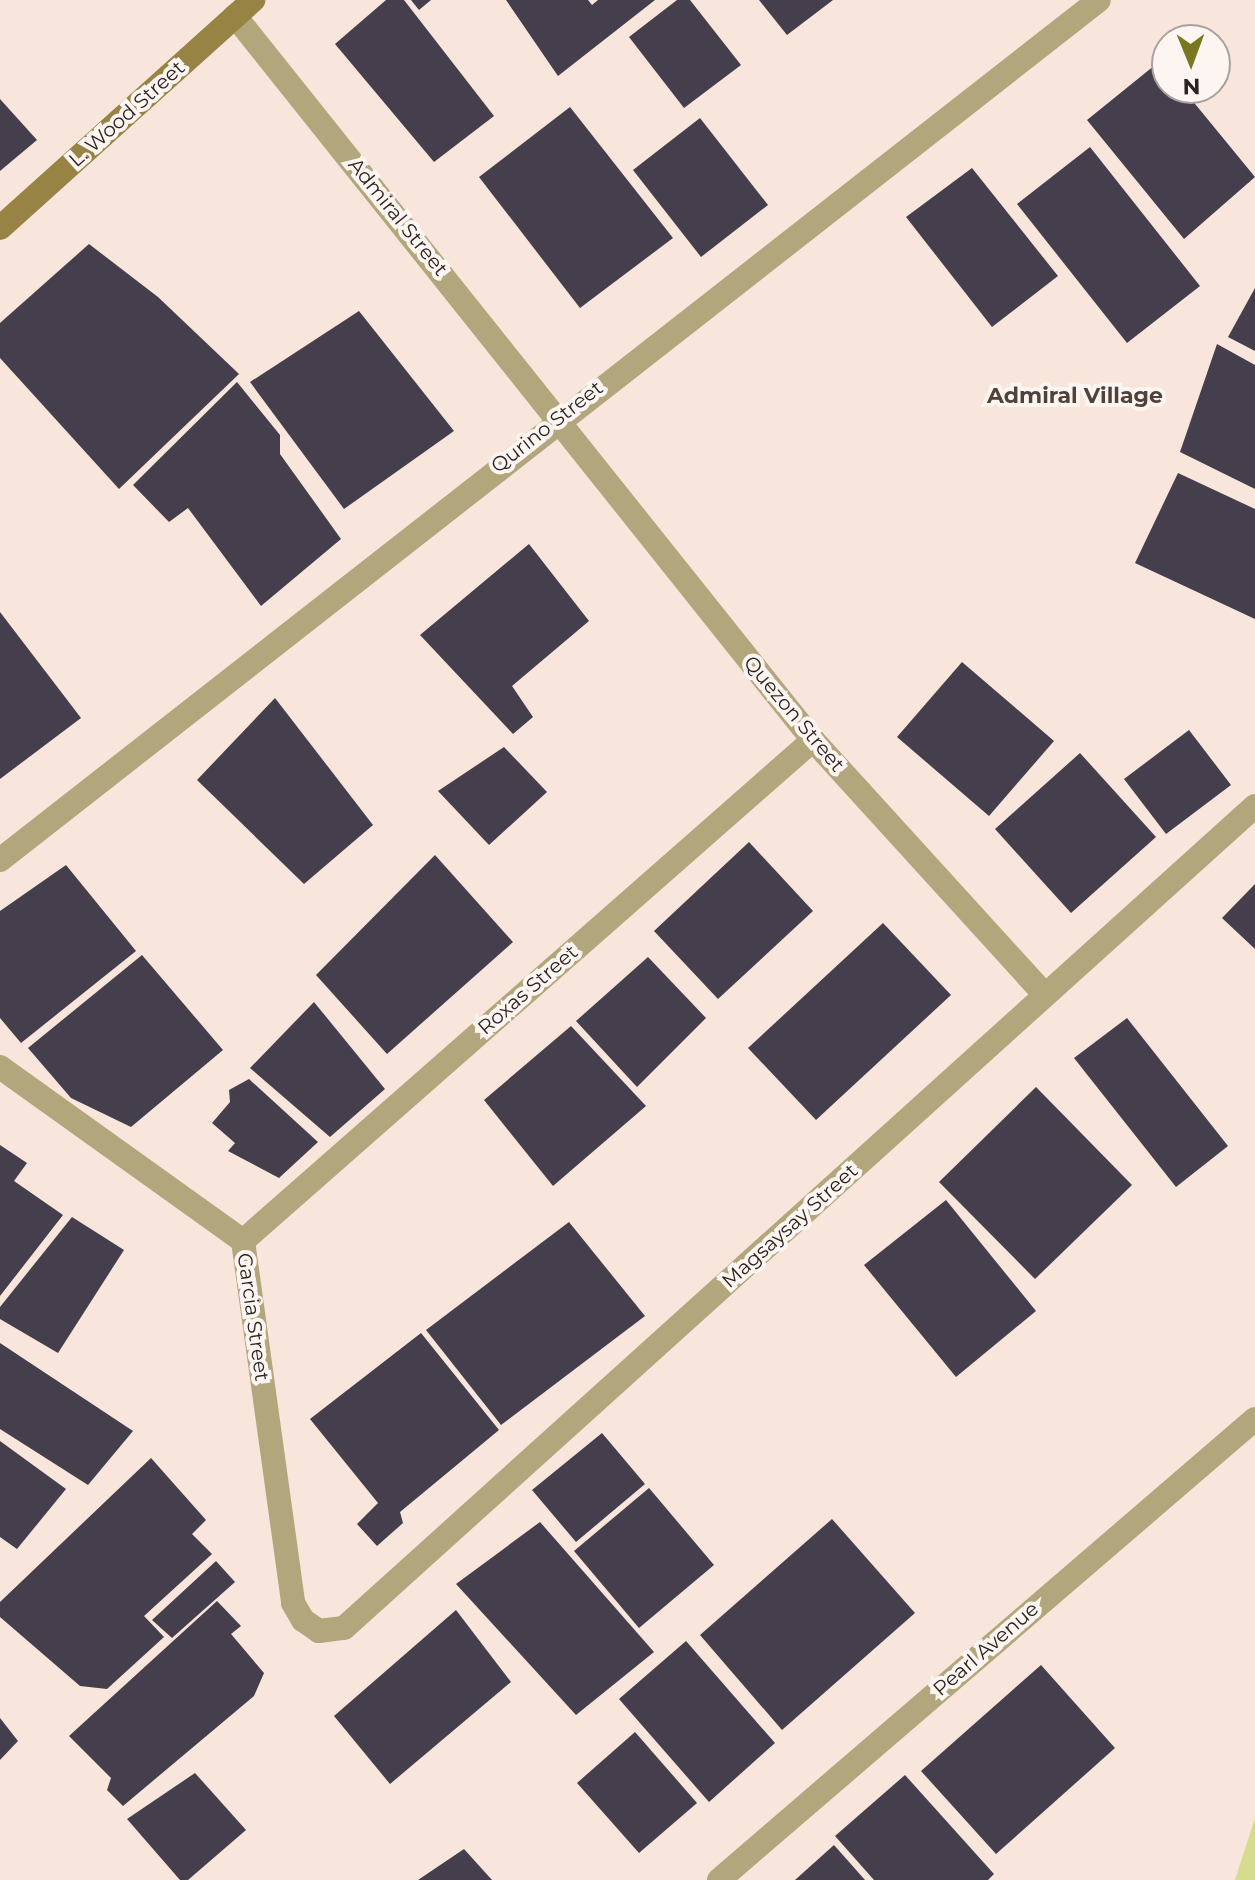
<!DOCTYPE html>
<style>
body{margin:0}
#map{position:relative;width:1255px;height:1880px;overflow:hidden;background:#f8e5db;font-family:Montserrat,sans-serif}
div>[style]{position:absolute}
.green>*{inset:0;background:#d5dc8e}
.building>*{inset:0;background:#453e4c}
.minor>*{height:24px;margin:-12px;padding:0 12px;transform-origin:12px;border-radius:12px;background:#b2a67d}
.secondary>*{height:24px;margin:-12px;padding:0 12px;transform-origin:12px;border-radius:12px;background:#978445}
span{translate:-50% -50%;white-space:nowrap;text-align:center;line-height:1.15;-webkit-text-stroke:8px #fcf5f1;paint-order:stroke}
.street-label{font-size:20px;color:#2a2320}
.neighbourhood-label{font-size:22px;color:#504139;font-weight:700}
.north{position:absolute;left:1151px;top:24px;width:80px;height:80px;box-sizing:border-box;background:#fcf5f1;border:2px solid #a8a19d;border-radius:50%;rotate:179deg;font-size:22px;font-weight:700;line-height:32px;text-align:center;color:#2a2320}
.north::after{content:'';display:block;margin:auto;width:28px;height:36px;background:#77781f;clip-path:polygon(50% 0,100% 100%,50% 72%,0 100%)}
</style>
<div id="map">
<div class="green">
<div style="clip-path:polygon(1255px 1818px,1255px 1880px,1235px 1880px)"></div>
</div>
<div class="building">
<div style="clip-path:polygon(386px 0,404px 0,494px 116px,434px 162px,335px 44px)"></div>
<div style="clip-path:polygon(411px 0,431px 0,419px 10px)"></div>
<div style="clip-path:polygon(506px 0,588px 0,592px 5px,598px 0,655px 0,558px 76px)"></div>
<div style="clip-path:polygon(677px 0,690px 0,741px 65px,684px 108px,629px 37px)"></div>
<div style="clip-path:polygon(759px 0,833px 0,787px 35px)"></div>
<div style="clip-path:polygon(1160px 61px,1167px 70px,1167px 88px,1182px 88px,1255px 177px,1184px 239px,1087px 120px)"></div>
<div style="clip-path:polygon(0 99px,37px 140px,0 171px)"></div>
<div style="clip-path:polygon(570px 107px,673px 238px,580px 308px,479px 177px)"></div>
<div style="clip-path:polygon(700px 118px,768px 205px,701px 257px,633px 170px)"></div>
<div style="clip-path:polygon(1090px 147px,1200px 286px,1127px 343px,1017px 204px)"></div>
<div style="clip-path:polygon(972px 168px,1058px 276px,992px 327px,906px 217px)"></div>
<div style="clip-path:polygon(89px 244px,158px 297px,239px 374px,119px 489px,0 358px,0 323px)"></div>
<div style="clip-path:polygon(1255px 288px,1255px 351px,1228px 337px)"></div>
<div style="clip-path:polygon(359px 311px,454px 431px,344px 509px,250px 382px)"></div>
<div style="clip-path:polygon(1217px 344px,1255px 365px,1255px 489px,1180px 452px)"></div>
<div style="clip-path:polygon(237px 382px,280px 435px,280px 454px,341px 539px,261px 606px,188px 508px,169px 522px,133px 485px)"></div>
<div style="clip-path:polygon(1178px 473px,1255px 509px,1255px 619px,1135px 563px)"></div>
<div style="clip-path:polygon(529px 544px,589px 621px,512px 686px,533px 717px,513px 734px,420px 635px)"></div>
<div style="clip-path:polygon(0 612px,81px 718px,0 779px)"></div>
<div style="clip-path:polygon(962px 662px,1054px 741px,989px 816px,897px 737px)"></div>
<div style="clip-path:polygon(275px 698px,373px 825px,304px 884px,197px 780px)"></div>
<div style="clip-path:polygon(1189px 730px,1231px 785px,1166px 834px,1124px 779px)"></div>
<div style="clip-path:polygon(504px 747px,547px 792px,489px 845px,438px 791px)"></div>
<div style="clip-path:polygon(1080px 753px,1156px 837px,1071px 913px,995px 829px)"></div>
<div style="clip-path:polygon(749px 842px,813px 911px,718px 999px,654px 931px)"></div>
<div style="clip-path:polygon(435px 855px,513px 942px,387px 1054px,316px 975px)"></div>
<div style="clip-path:polygon(66px 865px,136px 951px,21px 1043px,0 1018px,0 911px)"></div>
<div style="clip-path:polygon(1255px 884px,1255px 949px,1222px 918px)"></div>
<div style="clip-path:polygon(883px 923px,951px 995px,816px 1120px,748px 1048px)"></div>
<div style="clip-path:polygon(142px 955px,223px 1050px,131px 1127px,71px 1098px,28px 1048px)"></div>
<div style="clip-path:polygon(648px 957px,706px 1018px,637px 1087px,576px 1021px)"></div>
<div style="clip-path:polygon(314px 1002px,385px 1089px,330px 1137px,250px 1068px)"></div>
<div style="clip-path:polygon(1127px 1018px,1228px 1146px,1176px 1187px,1074px 1058px)"></div>
<div style="clip-path:polygon(571px 1026px,646px 1106px,553px 1186px,484px 1100px)"></div>
<div style="clip-path:polygon(249px 1079px,318px 1142px,279px 1178px,228px 1151px,235px 1143px,212px 1123px,230px 1102px,229px 1090px)"></div>
<div style="clip-path:polygon(1036px 1087px,1132px 1185px,1035px 1279px,939px 1182px)"></div>
<div style="clip-path:polygon(0 1145px,27px 1163px,14px 1181px,63px 1215px,0 1296px)"></div>
<div style="clip-path:polygon(946px 1200px,1036px 1311px,956px 1377px,864px 1265px)"></div>
<div style="clip-path:polygon(72px 1217px,124px 1250px,58px 1353px,0 1319px,0 1307px)"></div>
<div style="clip-path:polygon(569px 1222px,645px 1316px,501px 1425px,426px 1330px)"></div>
<div style="clip-path:polygon(421px 1333px,499px 1430px,400px 1512px,403px 1523px,377px 1546px,357px 1524px,378px 1503px,310px 1419px)"></div>
<div style="clip-path:polygon(0 1343px,133px 1431px,88px 1485px,0 1429px)"></div>
<div style="clip-path:polygon(602px 1433px,645px 1484px,576px 1542px,532px 1490px)"></div>
<div style="clip-path:polygon(0 1441px,66px 1489px,17px 1549px,0 1537px)"></div>
<div style="clip-path:polygon(151px 1458px,206px 1520px,192px 1534px,212px 1554px,144px 1616px,164px 1637px,107px 1689px,80px 1686px,0 1617px,0 1602px)"></div>
<div style="clip-path:polygon(649px 1488px,714px 1565px,639px 1628px,574px 1551px)"></div>
<div style="clip-path:polygon(832px 1519px,915px 1613px,782px 1730px,700px 1635px)"></div>
<div style="clip-path:polygon(540px 1522px,654px 1652px,576px 1715px,456px 1584px)"></div>
<div style="clip-path:polygon(216px 1561px,235px 1582px,172px 1638px,152px 1620px)"></div>
<div style="clip-path:polygon(217px 1601px,241px 1626px,231px 1634px,264px 1673px,254px 1696px,123px 1806px,107px 1790px,111px 1778px,69px 1736px)"></div>
<div style="clip-path:polygon(456px 1610px,511px 1682px,390px 1784px,334px 1716px)"></div>
<div style="clip-path:polygon(686px 1641px,775px 1743px,709px 1802px,619px 1699px)"></div>
<div style="clip-path:polygon(1041px 1665px,1115px 1748px,996px 1854px,921px 1771px)"></div>
<div style="clip-path:polygon(0 1718px,18px 1741px,0 1760px)"></div>
<div style="clip-path:polygon(635px 1732px,697px 1803px,639px 1853px,577px 1783px)"></div>
<div style="clip-path:polygon(195px 1773px,246px 1830px,188px 1880px,180px 1880px,127px 1819px)"></div>
<div style="clip-path:polygon(905px 1775px,994px 1874px,988px 1880px,874px 1880px,835px 1836px)"></div>
<div style="clip-path:polygon(834px 1845px,865px 1880px,795px 1880px)"></div>
<div style="clip-path:polygon(464px 1849px,492px 1880px,418px 1880px)"></div>
</div>
<div class="minor">
<div style="left:235px;top:16px;width:926px;rotate:51.4deg"></div>
<div style="left:813px;top:740px;width:345px;rotate:47.7deg"></div>
<div style="left:0;top:860px;width:1395px;rotate:-38.04deg"></div>
<div style="left:0;top:1067px;width:299px;rotate:35.6deg"></div>
<div style="left:243px;top:1241px;width:365px;rotate:82.1deg"></div>
<div style="left:293px;top:1603px;width:20px;rotate:60deg"></div>
<div style="left:303px;top:1620px;width:19px;rotate:35deg"></div>
<div style="left:319px;top:1631px;width:25px;rotate:-7deg"></div>
<div style="left:344px;top:1628px;width:1227px;rotate:-42.06deg"></div>
<div style="left:243px;top:1241px;width:759px;rotate:-41.31deg"></div>
<div style="left:719px;top:1880px;width:707px;rotate:-40.7deg"></div>
</div>
<div class="secondary">
<div style="left:0;top:228px;width:341px;rotate:-42deg"></div>
</div>
<div class="street-label">
<span style="left:127px;top:114px;rotate:-42deg">L. Wood Street</span>
<span style="left:398px;top:217px;rotate:51deg">Admiral Street</span>
<span style="left:547px;top:427px;rotate:-38deg">Qurino Street</span>
<span style="left:794px;top:714px;rotate:50deg">Quezon Street</span>
<span style="left:528px;top:990px;rotate:-41deg">Roxas Street</span>
<span style="left:790px;top:1226px;rotate:-42deg">Magsaysay Street</span>
<span style="left:253px;top:1317px;rotate:82deg">Garcia Street</span>
<span style="left:986px;top:1649px;rotate:-41deg">Pearl Avenue</span>
</div>
<div class="neighbourhood-label">
<span style="left:1075px;top:396px">Admiral Village</span>
</div>
<div class="north">N</div>
</div>
